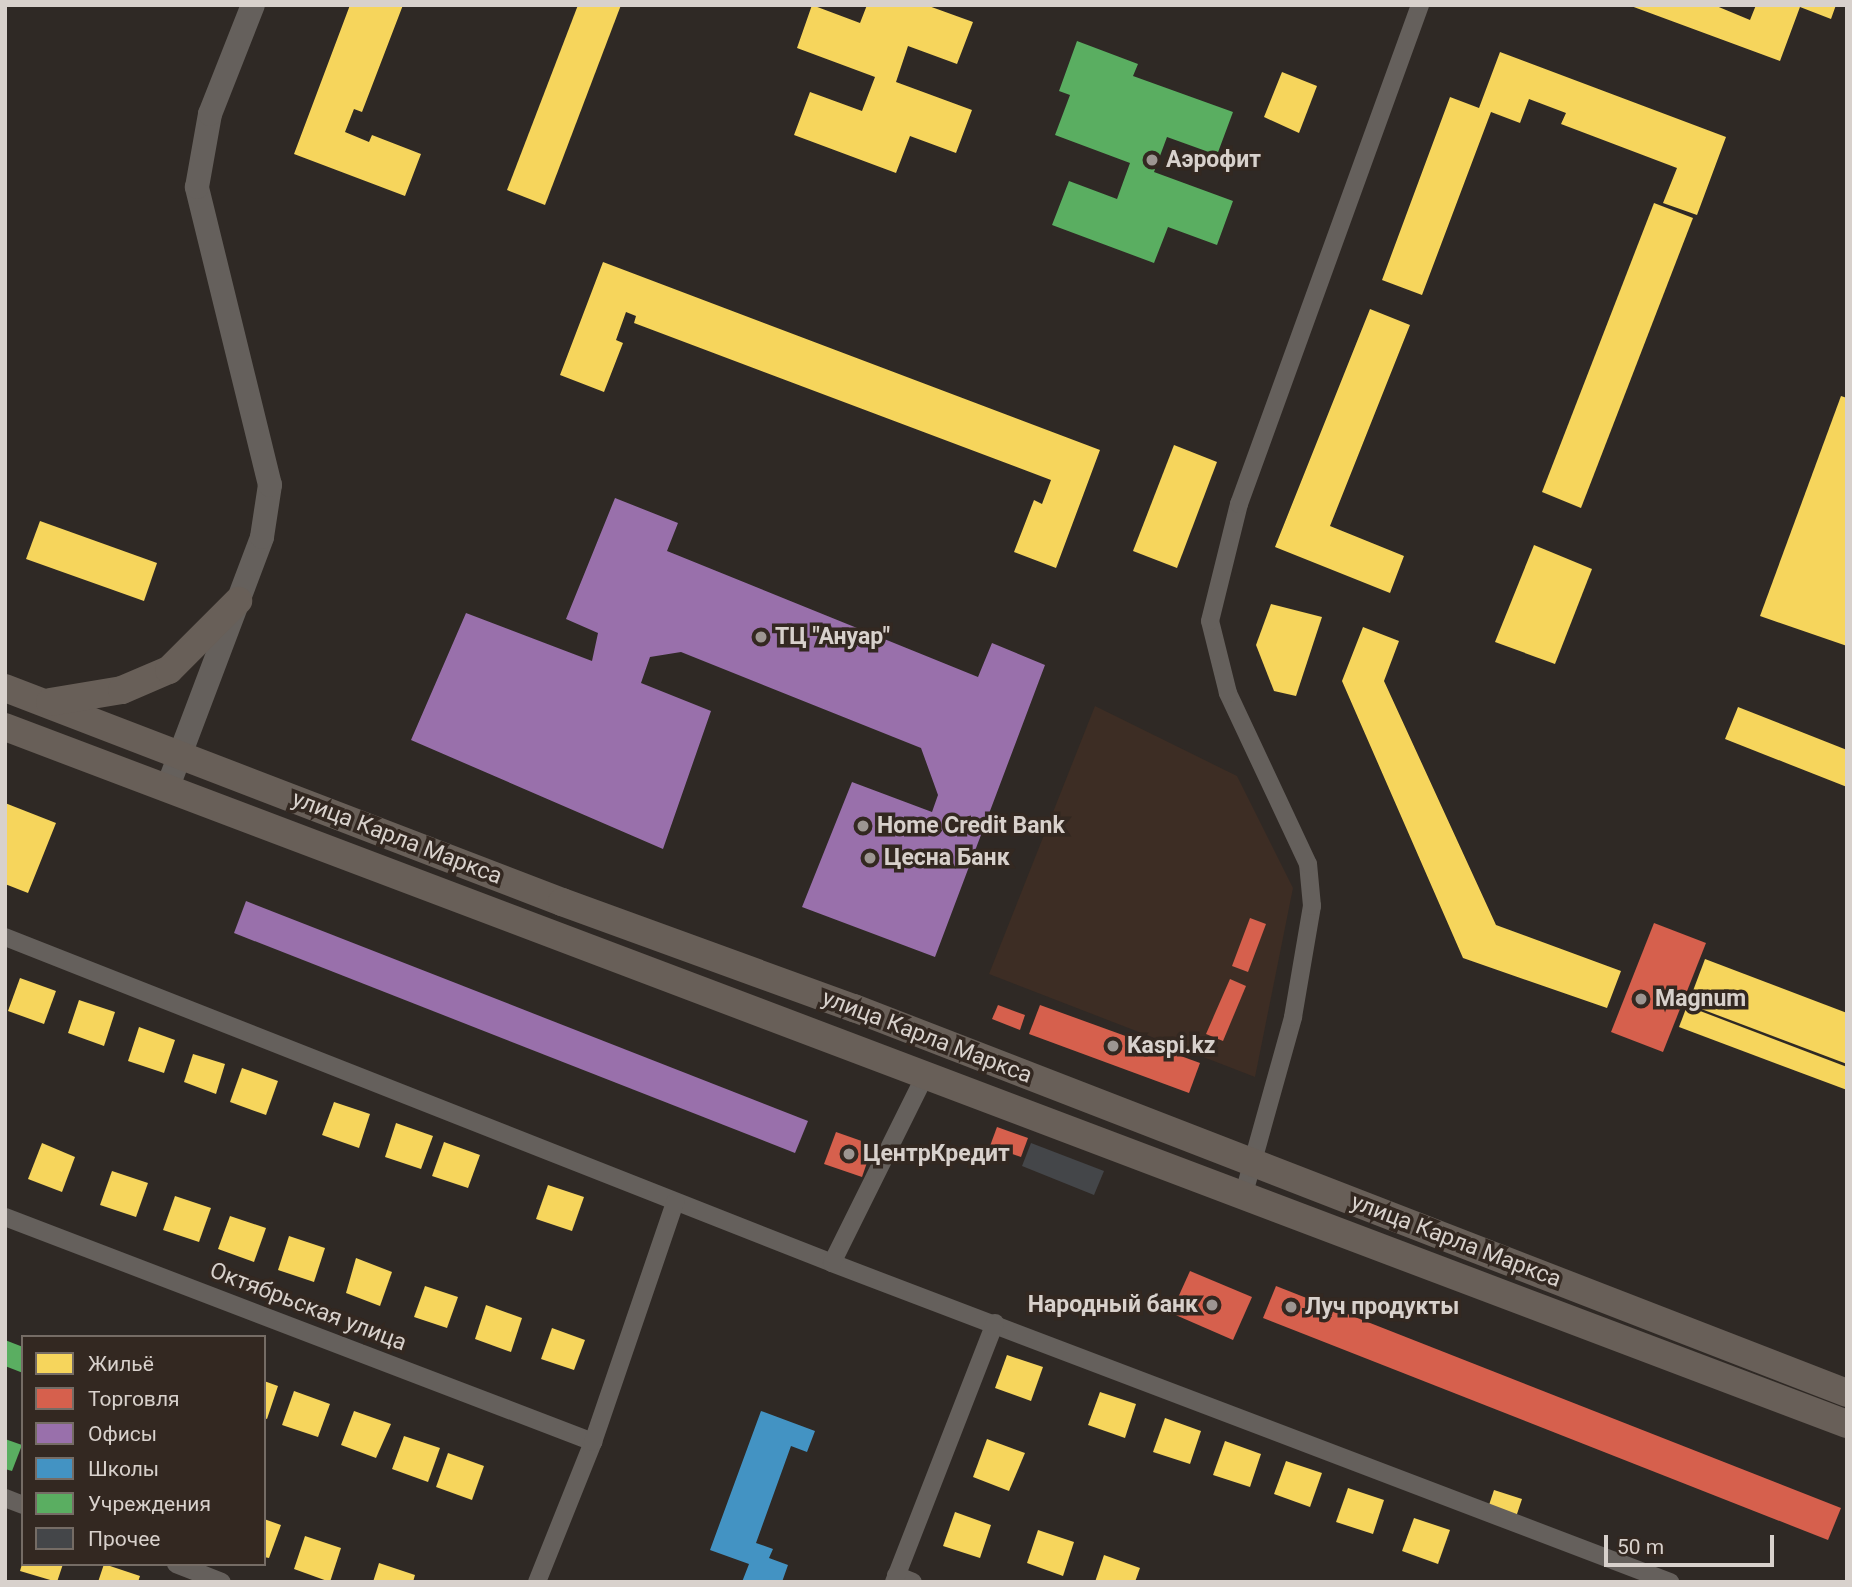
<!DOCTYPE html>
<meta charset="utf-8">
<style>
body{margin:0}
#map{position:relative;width:1852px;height:1587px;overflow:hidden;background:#2f2925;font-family:Roboto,sans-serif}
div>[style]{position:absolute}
.built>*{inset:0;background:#3d2d24}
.homes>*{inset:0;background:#f6d55c}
.shops>*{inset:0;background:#d6604d}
.offices>*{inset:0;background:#9970ab}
.schools>*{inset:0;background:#4393c3}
.public>*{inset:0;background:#5aae61}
.building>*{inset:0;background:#444649}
.street>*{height:18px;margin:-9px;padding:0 9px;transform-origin:9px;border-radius:9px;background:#65605c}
.secondary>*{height:24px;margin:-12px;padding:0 12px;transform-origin:12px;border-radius:12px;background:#65605c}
.primary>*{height:28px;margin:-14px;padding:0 14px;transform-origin:14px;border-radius:14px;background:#685f58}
.dots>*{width:19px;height:19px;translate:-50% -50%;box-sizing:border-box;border:4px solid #332821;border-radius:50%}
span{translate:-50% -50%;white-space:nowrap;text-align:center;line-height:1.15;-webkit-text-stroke:7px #332821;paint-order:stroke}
.poi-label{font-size:23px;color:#d8d1cc;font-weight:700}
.left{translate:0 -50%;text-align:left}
.right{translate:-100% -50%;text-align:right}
.street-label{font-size:23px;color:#d8d1cc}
.frame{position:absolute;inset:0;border:7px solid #d8d1cc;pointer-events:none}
.legend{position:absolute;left:21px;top:1335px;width:245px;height:231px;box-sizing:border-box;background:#332821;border:2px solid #756c65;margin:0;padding:9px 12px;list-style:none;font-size:21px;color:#d8d1cc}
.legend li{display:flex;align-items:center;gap:14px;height:35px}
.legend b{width:35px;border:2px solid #756c65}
.scale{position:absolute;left:1604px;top:1535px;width:170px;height:32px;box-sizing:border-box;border:4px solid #d8d1cc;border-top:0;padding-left:9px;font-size:21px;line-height:24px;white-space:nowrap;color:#d8d1cc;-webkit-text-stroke:5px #332821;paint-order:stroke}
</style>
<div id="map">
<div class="built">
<div style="clip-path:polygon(1095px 706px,1237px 776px,1293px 888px,1255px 1077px,989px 974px)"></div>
</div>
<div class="homes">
<div style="clip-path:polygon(350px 5px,403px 5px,362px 112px,354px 109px,345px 132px,369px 142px,372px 135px,421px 154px,405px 196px,294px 154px)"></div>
<div style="clip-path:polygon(578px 5px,621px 5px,545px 205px,507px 190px)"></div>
<div style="clip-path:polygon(812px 5px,860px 23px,867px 5px,926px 5px,973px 22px,957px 64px,908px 46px,896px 82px,972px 110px,956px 153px,910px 136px,896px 173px,794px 135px,810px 92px,862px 111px,875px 77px,797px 48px)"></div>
<div style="clip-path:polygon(1714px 5px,1750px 20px,1756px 5px,1836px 5px,1831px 19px,1800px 7px,1780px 61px,1631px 6px)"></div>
<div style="clip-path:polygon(1500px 52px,1726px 137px,1697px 215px,1663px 203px,1677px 168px,1561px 124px,1566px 113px,1529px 99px,1520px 123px,1491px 112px,1422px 295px,1382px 280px,1450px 97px,1479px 108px)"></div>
<div style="clip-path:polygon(1282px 72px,1317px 86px,1299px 133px,1264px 117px)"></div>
<div style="clip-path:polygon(1654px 203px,1693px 218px,1581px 508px,1542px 492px)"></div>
<div style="clip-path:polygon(603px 262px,1100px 450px,1056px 568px,1014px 552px,1034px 500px,1042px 504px,1051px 480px,634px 323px,636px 316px,626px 312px,616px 340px,623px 343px,604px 392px,560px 375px)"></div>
<div style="clip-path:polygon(1370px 309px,1410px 325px,1330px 526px,1404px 556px,1390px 593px,1275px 547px)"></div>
<div style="clip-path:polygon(1841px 396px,1847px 398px,1847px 646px,1760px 616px)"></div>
<div style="clip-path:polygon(1174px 445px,1217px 462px,1177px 568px,1133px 551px)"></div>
<div style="clip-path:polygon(40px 521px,157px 563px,144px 601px,26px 559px)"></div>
<div style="clip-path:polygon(1534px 545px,1592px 569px,1555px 664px,1495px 642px)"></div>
<div style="clip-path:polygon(1271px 604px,1322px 617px,1296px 696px,1274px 691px,1256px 645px)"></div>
<div style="clip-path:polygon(1363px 627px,1399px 641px,1384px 681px,1496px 925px,1621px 971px,1607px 1008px,1463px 958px,1342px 681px)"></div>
<div style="clip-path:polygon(1738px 707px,1847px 750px,1847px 787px,1725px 739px)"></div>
<div style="clip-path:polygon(5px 803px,56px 823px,28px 893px,5px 884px)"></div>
<div style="clip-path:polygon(1705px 959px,1847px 1013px,1847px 1064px,1688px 1004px)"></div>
<div style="clip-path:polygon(20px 978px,56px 991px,44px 1024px,8px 1011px)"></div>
<div style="clip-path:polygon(79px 1000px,115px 1012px,104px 1046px,68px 1033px)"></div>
<div style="clip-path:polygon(1687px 1006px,1847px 1067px,1847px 1090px,1679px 1027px)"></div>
<div style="clip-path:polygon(139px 1027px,175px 1040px,164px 1073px,128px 1061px)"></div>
<div style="clip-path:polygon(193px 1054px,225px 1064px,216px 1094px,184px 1082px)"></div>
<div style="clip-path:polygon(242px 1068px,278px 1081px,266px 1115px,230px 1102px)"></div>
<div style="clip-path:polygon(334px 1102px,370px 1114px,359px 1148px,322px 1135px)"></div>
<div style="clip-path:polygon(396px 1123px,433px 1136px,421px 1169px,385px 1157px)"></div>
<div style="clip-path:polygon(444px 1142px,480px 1155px,468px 1188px,432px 1176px)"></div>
<div style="clip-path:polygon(42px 1143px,75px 1157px,62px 1192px,28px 1179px)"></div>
<div style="clip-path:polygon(112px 1171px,148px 1183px,136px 1217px,100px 1205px)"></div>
<div style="clip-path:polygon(548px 1185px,584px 1197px,572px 1231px,536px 1219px)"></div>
<div style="clip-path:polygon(175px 1196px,211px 1208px,199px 1242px,163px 1230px)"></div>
<div style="clip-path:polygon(230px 1216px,266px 1228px,254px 1262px,218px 1249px)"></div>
<div style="clip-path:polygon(289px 1236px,325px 1248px,314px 1282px,278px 1270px)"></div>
<div style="clip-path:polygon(356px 1258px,392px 1272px,380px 1306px,346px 1293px)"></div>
<div style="clip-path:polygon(425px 1286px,458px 1297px,447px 1328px,414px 1317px)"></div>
<div style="clip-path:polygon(486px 1305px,522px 1318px,511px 1352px,475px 1339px)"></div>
<div style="clip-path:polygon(552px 1328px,585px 1340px,574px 1370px,541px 1359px)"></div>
<div style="clip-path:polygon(1007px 1355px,1043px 1367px,1031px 1401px,995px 1388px)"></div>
<div style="clip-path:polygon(264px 1381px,278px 1386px,267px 1419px,264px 1418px)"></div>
<div style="clip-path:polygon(294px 1391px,330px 1404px,318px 1437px,282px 1425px)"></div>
<div style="clip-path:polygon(1100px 1392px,1136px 1404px,1125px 1438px,1088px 1425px)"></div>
<div style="clip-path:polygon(354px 1411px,391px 1424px,376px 1458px,341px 1445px)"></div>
<div style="clip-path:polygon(1165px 1418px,1201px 1431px,1190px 1464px,1153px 1452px)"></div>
<div style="clip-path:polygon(404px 1436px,440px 1448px,428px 1482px,392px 1469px)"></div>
<div style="clip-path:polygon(987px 1439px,1025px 1453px,1009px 1491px,973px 1477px)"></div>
<div style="clip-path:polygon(1225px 1441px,1261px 1454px,1250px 1487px,1213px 1475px)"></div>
<div style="clip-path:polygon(448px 1453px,484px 1466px,472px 1500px,436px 1487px)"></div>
<div style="clip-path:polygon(1286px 1461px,1322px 1473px,1310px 1507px,1274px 1494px)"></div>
<div style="clip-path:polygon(1348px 1488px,1384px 1500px,1373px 1534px,1336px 1522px)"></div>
<div style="clip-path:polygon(1494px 1490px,1522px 1499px,1516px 1517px,1488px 1508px)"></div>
<div style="clip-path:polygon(955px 1512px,991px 1525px,980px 1558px,943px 1546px)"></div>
<div style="clip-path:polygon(1414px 1518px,1450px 1530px,1438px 1564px,1402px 1551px)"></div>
<div style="clip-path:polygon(264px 1519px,281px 1525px,269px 1558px,264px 1557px)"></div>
<div style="clip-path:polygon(1038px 1530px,1074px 1542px,1063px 1576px,1027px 1563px)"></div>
<div style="clip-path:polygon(305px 1536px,341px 1548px,330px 1582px,294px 1569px)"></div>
<div style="clip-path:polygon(1104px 1555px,1140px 1568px,1135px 1582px,1095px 1582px)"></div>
<div style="clip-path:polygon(379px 1563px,415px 1575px,413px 1582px,373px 1582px)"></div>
<div style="clip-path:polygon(22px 1564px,63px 1564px,57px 1582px,20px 1571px)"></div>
<div style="clip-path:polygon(104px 1564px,140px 1576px,138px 1582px,98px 1582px)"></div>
</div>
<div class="shops">
<div style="clip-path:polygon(1250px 918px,1266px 924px,1248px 972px,1232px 966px)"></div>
<div style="clip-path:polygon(1654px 923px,1706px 943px,1663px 1052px,1611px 1032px)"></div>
<div style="clip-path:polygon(1230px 979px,1246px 986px,1223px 1041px,1206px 1034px)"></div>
<div style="clip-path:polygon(998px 1005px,1025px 1015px,1020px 1030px,992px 1019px)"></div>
<div style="clip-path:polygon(1040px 1005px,1200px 1063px,1189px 1093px,1029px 1034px)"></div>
<div style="clip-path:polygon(997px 1127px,1028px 1138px,1021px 1157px,990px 1146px)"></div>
<div style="clip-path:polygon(836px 1132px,873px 1145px,862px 1177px,824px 1164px)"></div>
<div style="clip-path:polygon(1190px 1271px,1252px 1297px,1233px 1340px,1171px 1313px)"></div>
<div style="clip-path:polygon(1276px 1286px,1841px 1508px,1828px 1540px,1263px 1318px)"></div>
</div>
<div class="offices">
<div style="clip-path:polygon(615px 498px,678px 523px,667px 551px,978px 677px,992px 643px,1045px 665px,935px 957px,802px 907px,852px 782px,932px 812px,938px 795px,921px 748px,681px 652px,650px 657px,641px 683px,711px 711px,663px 849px,411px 740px,466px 613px,592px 661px,598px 633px,566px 619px)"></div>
<div style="clip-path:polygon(246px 901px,808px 1121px,795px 1153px,234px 933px)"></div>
</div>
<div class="schools">
<div style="clip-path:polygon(761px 1411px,815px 1431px,807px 1452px,791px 1446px,756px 1543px,773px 1549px,769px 1558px,788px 1565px,782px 1582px,742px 1582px,749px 1564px,710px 1550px)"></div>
</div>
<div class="public">
<div style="clip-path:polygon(1077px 41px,1138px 64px,1133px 76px,1233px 112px,1217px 155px,1167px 137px,1154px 172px,1233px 201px,1217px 245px,1168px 227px,1154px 263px,1052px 225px,1069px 181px,1117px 199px,1130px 163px,1055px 135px,1070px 95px,1059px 91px)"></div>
<div style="clip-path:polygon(5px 1340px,23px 1347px,23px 1373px,5px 1366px)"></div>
<div style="clip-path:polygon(5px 1439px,22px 1445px,12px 1471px,5px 1469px)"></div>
</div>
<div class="building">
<div style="clip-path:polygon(1031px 1143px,1104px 1171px,1094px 1195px,1022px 1166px)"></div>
</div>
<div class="street">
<div style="left:5px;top:937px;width:889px;rotate:21.51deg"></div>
<div style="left:832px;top:1263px;width:897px;rotate:20.84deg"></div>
<div style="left:1244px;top:1193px;width:183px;rotate:-74.4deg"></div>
<div style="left:1293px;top:1017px;width:113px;rotate:-80.3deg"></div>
<div style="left:1312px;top:906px;width:42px;rotate:-95.4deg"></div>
<div style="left:1308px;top:864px;width:189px;rotate:-115.1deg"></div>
<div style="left:1228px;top:693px;width:74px;rotate:-104deg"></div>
<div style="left:1210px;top:621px;width:121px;rotate:-76.1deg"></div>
<div style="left:1239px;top:504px;width:531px;rotate:-70.06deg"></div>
<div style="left:5px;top:1217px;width:630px;rotate:20.94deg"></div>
<div style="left:832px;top:1263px;width:211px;rotate:-63.6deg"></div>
<div style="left:5px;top:1498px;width:19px;rotate:21deg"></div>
<div style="left:176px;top:1564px;width:49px;rotate:21.4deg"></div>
<div style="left:896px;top:1575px;width:18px;rotate:22deg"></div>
<div style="left:537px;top:1582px;width:151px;rotate:-68.2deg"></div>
<div style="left:593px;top:1442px;width:254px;rotate:-71.1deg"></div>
<div style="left:894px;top:1582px;width:278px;rotate:-68.7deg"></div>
</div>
<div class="secondary">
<div style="left:167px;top:789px;width:269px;rotate:-69.3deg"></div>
<div style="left:262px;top:537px;width:53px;rotate:-81.3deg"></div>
<div style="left:270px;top:485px;width:307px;rotate:-103.8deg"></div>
<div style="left:197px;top:187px;width:74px;rotate:-79.9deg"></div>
<div style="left:210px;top:114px;width:117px;rotate:-68.5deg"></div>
</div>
<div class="primary">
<div style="left:5px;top:688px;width:597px;rotate:21.02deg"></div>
<div style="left:562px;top:902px;width:311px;rotate:20deg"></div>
<div style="left:854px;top:1008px;width:1065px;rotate:21.19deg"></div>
<div style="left:50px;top:702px;width:73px;rotate:-9.5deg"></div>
<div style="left:122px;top:690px;width:51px;rotate:-23.1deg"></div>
<div style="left:169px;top:670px;width:98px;rotate:-45deg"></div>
<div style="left:5px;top:727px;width:1969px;rotate:20.73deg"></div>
</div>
<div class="dots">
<div style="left:1152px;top:160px;background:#9d9692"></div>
<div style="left:761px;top:637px;background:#9d9692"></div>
<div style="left:863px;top:826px;background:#9d9692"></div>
<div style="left:870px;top:858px;background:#9d9692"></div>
<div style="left:1641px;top:999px;background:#9d9692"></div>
<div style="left:1113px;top:1046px;background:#9d9692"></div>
<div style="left:849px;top:1154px;background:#9d9692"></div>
<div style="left:1212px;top:1305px;background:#9d9692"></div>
<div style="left:1291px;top:1307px;background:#9d9692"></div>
</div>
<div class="poi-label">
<span class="left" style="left:1166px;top:160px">Аэрофит</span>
<span class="left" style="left:775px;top:637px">ТЦ "Ануар"</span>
<span class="left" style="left:877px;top:826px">Home Credit Bank</span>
<span class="left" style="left:884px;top:858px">Цесна Банк</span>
<span class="left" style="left:1655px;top:999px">Magnum</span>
<span class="left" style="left:1127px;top:1046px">Kaspi.kz</span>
<span class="left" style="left:863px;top:1154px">ЦентрКредит</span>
<span class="right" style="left:1198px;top:1305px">Народный банк</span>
<span class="left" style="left:1305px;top:1307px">Луч продукты</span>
</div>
<div class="street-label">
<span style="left:397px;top:838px;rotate:21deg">улица Карла Маркса</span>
<span style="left:927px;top:1037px;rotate:21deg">улица Карла Маркса</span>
<span style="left:1456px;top:1241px;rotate:21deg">улица Карла Маркса</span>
<span style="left:308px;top:1307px;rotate:21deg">Октябрьская улица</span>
</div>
<div class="frame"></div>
<ul class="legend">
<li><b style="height:19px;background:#f6d55c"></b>Жильё</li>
<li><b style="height:19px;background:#d6604d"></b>Торговля</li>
<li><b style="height:19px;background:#9970ab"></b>Офисы</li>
<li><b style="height:19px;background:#4393c3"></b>Школы</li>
<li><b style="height:19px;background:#5aae61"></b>Учреждения</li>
<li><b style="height:19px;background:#444649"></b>Прочее</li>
</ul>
<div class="scale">50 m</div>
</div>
